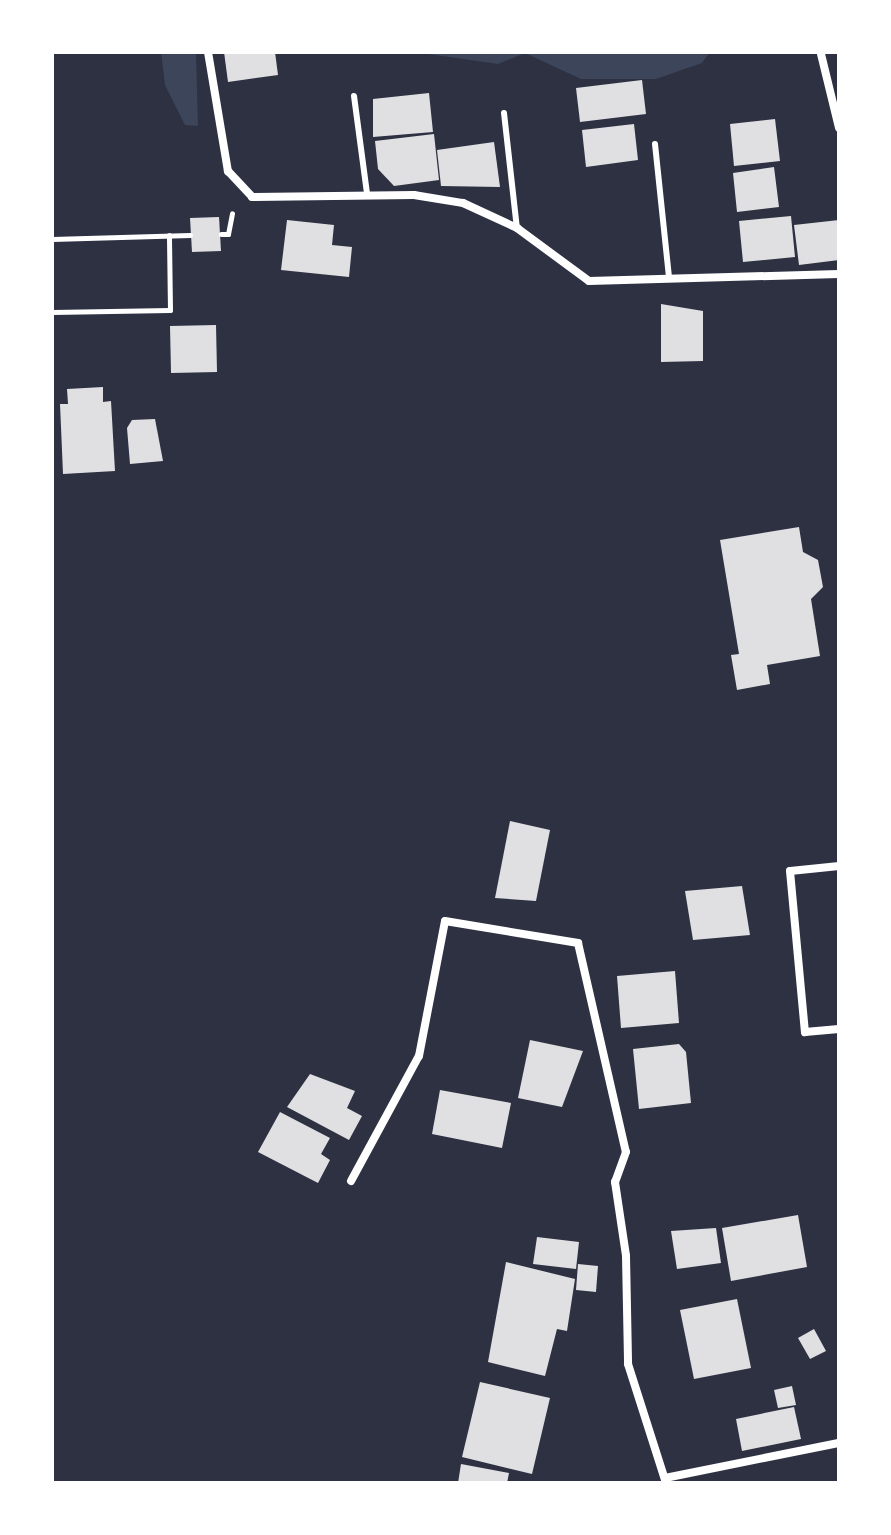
<!DOCTYPE html>
<style>
body{margin:0}
#map{position:relative;width:891px;height:1535px;overflow:hidden;background:#2d3142;font-family:Barlow,sans-serif}
div>[style]{position:absolute}
.green>*{inset:0;background:#3c4559}
.building>*{inset:0;background:#e0e0e3}
.path>*{height:5px;margin:-2.5px;padding:0 2.5px;transform-origin:2.5px;border-radius:2.5px;background:#fff}
.service>*{height:6px;margin:-3px;padding:0 3px;transform-origin:3px;border-radius:3px;background:#fff}
.minor>*{height:8px;margin:-4px;padding:0 4px;transform-origin:4px;border-radius:4px;background:#fff}
span{translate:-50% -50%;white-space:nowrap;text-align:center;line-height:1.15;-webkit-text-stroke:7px #fff;paint-order:stroke}
.frame{position:absolute;inset:0;border:54px solid #fff;pointer-events:none}
</style>
<div id="map">
<div class="green">
<div style="clip-path:polygon(161px 52px,196px 52px,198px 126px,185px 125px,165px 85px)"></div>
<div style="clip-path:polygon(414px 52px,710px 52px,702px 63px,656px 79px,581px 79px,525px 53px,498px 64px)"></div>
</div>
<div class="building">
<div style="clip-path:polygon(224px 52px,275px 52px,278px 75px,228px 82px)"></div>
<div style="clip-path:polygon(642px 80px,646px 114px,580px 122px,576px 88px)"></div>
<div style="clip-path:polygon(429px 93px,433px 132px,373px 137px,373px 99px)"></div>
<div style="clip-path:polygon(775px 119px,780px 161px,734px 166px,730px 124px)"></div>
<div style="clip-path:polygon(634px 124px,638px 160px,586px 167px,582px 130px)"></div>
<div style="clip-path:polygon(434px 134px,439px 180px,394px 186px,378px 169px,375px 141px)"></div>
<div style="clip-path:polygon(494px 142px,500px 187px,441px 186px,437px 150px)"></div>
<div style="clip-path:polygon(774px 167px,779px 207px,737px 212px,733px 173px)"></div>
<div style="clip-path:polygon(791px 216px,795px 257px,743px 262px,739px 221px)"></div>
<div style="clip-path:polygon(219px 217px,221px 251px,192px 252px,190px 218px)"></div>
<div style="clip-path:polygon(287px 220px,334px 225px,332px 245px,352px 247px,349px 277px,281px 270px)"></div>
<div style="clip-path:polygon(839px 220px,839px 260px,799px 265px,794px 225px)"></div>
<div style="clip-path:polygon(661px 304px,703px 311px,703px 361px,661px 362px)"></div>
<div style="clip-path:polygon(216px 325px,217px 372px,171px 373px,170px 326px)"></div>
<div style="clip-path:polygon(103px 387px,103px 402px,111px 401px,115px 471px,63px 474px,60px 404px,68px 404px,67px 389px)"></div>
<div style="clip-path:polygon(155px 419px,163px 461px,130px 464px,127px 428px,132px 420px)"></div>
<div style="clip-path:polygon(799px 527px,803px 552px,818px 560px,823px 587px,811px 599px,820px 656px,767px 665px,770px 684px,737px 690px,731px 655px,739px 654px,720px 540px)"></div>
<div style="clip-path:polygon(510px 821px,550px 830px,536px 901px,495px 898px)"></div>
<div style="clip-path:polygon(742px 886px,750px 935px,693px 940px,685px 891px)"></div>
<div style="clip-path:polygon(675px 971px,679px 1023px,621px 1028px,617px 976px)"></div>
<div style="clip-path:polygon(530px 1040px,583px 1051px,562px 1107px,518px 1098px)"></div>
<div style="clip-path:polygon(679px 1044px,686px 1052px,691px 1103px,639px 1109px,633px 1049px)"></div>
<div style="clip-path:polygon(310px 1074px,355px 1091px,347px 1108px,362px 1116px,349px 1140px,287px 1107px)"></div>
<div style="clip-path:polygon(440px 1090px,511px 1103px,502px 1148px,432px 1134px)"></div>
<div style="clip-path:polygon(280px 1112px,330px 1138px,321px 1154px,330px 1160px,318px 1183px,258px 1152px)"></div>
<div style="clip-path:polygon(798px 1215px,807px 1267px,731px 1281px,722px 1228px)"></div>
<div style="clip-path:polygon(716px 1228px,721px 1263px,677px 1269px,671px 1231px)"></div>
<div style="clip-path:polygon(537px 1237px,579px 1242px,576px 1269px,533px 1264px)"></div>
<div style="clip-path:polygon(506px 1262px,575px 1279px,567px 1331px,557px 1329px,545px 1376px,488px 1362px)"></div>
<div style="clip-path:polygon(578px 1264px,598px 1266px,596px 1292px,576px 1290px)"></div>
<div style="clip-path:polygon(737px 1299px,751px 1368px,694px 1379px,680px 1310px)"></div>
<div style="clip-path:polygon(814px 1329px,826px 1351px,810px 1359px,798px 1338px)"></div>
<div style="clip-path:polygon(480px 1382px,550px 1398px,532px 1474px,462px 1457px)"></div>
<div style="clip-path:polygon(792px 1386px,796px 1405px,778px 1408px,774px 1390px)"></div>
<div style="clip-path:polygon(794px 1407px,801px 1439px,742px 1451px,736px 1419px)"></div>
<div style="clip-path:polygon(461px 1464px,509px 1473px,507px 1483px,458px 1483px)"></div>
</div>
<div class="path">
<div style="left:221px;top:234px;width:7px"></div>
<div style="left:228px;top:234px;width:21px;rotate:-79deg"></div>
<div style="left:52px;top:239px;width:138px;rotate:-1.7deg"></div>
<div style="left:52px;top:312px;width:118px;rotate:-1deg"></div>
<div style="left:170px;top:310px;width:75px;rotate:-90.8deg"></div>
</div>
<div class="service">
<div style="left:354px;top:96px;width:99px;rotate:82.4deg"></div>
<div style="left:504px;top:113px;width:116px;rotate:83.6deg"></div>
<div style="left:655px;top:144px;width:135px;rotate:84deg"></div>
</div>
<div class="minor">
<div style="left:208px;top:52px;width:121px;rotate:80.5deg"></div>
<div style="left:228px;top:171px;width:35px;rotate:47deg"></div>
<div style="left:252px;top:197px;width:162px;rotate:-0.7deg"></div>
<div style="left:414px;top:195px;width:50px;rotate:9.3deg"></div>
<div style="left:463px;top:203px;width:60px;rotate:24.8deg"></div>
<div style="left:517px;top:228px;width:89px;rotate:36.4deg"></div>
<div style="left:589px;top:281px;width:250px;rotate:-1.6deg"></div>
<div style="left:821px;top:54px;width:76px;rotate:76.3deg"></div>
<div style="left:839px;top:866px;width:49px;rotate:174.2deg"></div>
<div style="left:790px;top:871px;width:162px;rotate:84.7deg"></div>
<div style="left:805px;top:1032px;width:34px;rotate:-5deg"></div>
<div style="left:351px;top:1181px;width:142px;rotate:-61.5deg"></div>
<div style="left:419px;top:1056px;width:137px;rotate:-79.1deg"></div>
<div style="left:445px;top:921px;width:135px;rotate:9.4deg"></div>
<div style="left:578px;top:943px;width:214px;rotate:77.1deg"></div>
<div style="left:626px;top:1152px;width:32px;rotate:110deg"></div>
<div style="left:615px;top:1182px;width:75px;rotate:81.5deg"></div>
<div style="left:626px;top:1256px;width:108px;rotate:88.9deg"></div>
<div style="left:628px;top:1364px;width:125px;rotate:72.3deg"></div>
<div style="left:665px;top:1478px;width:177px;rotate:-11.4deg"></div>
</div>
<div class="frame"></div>
</div>
